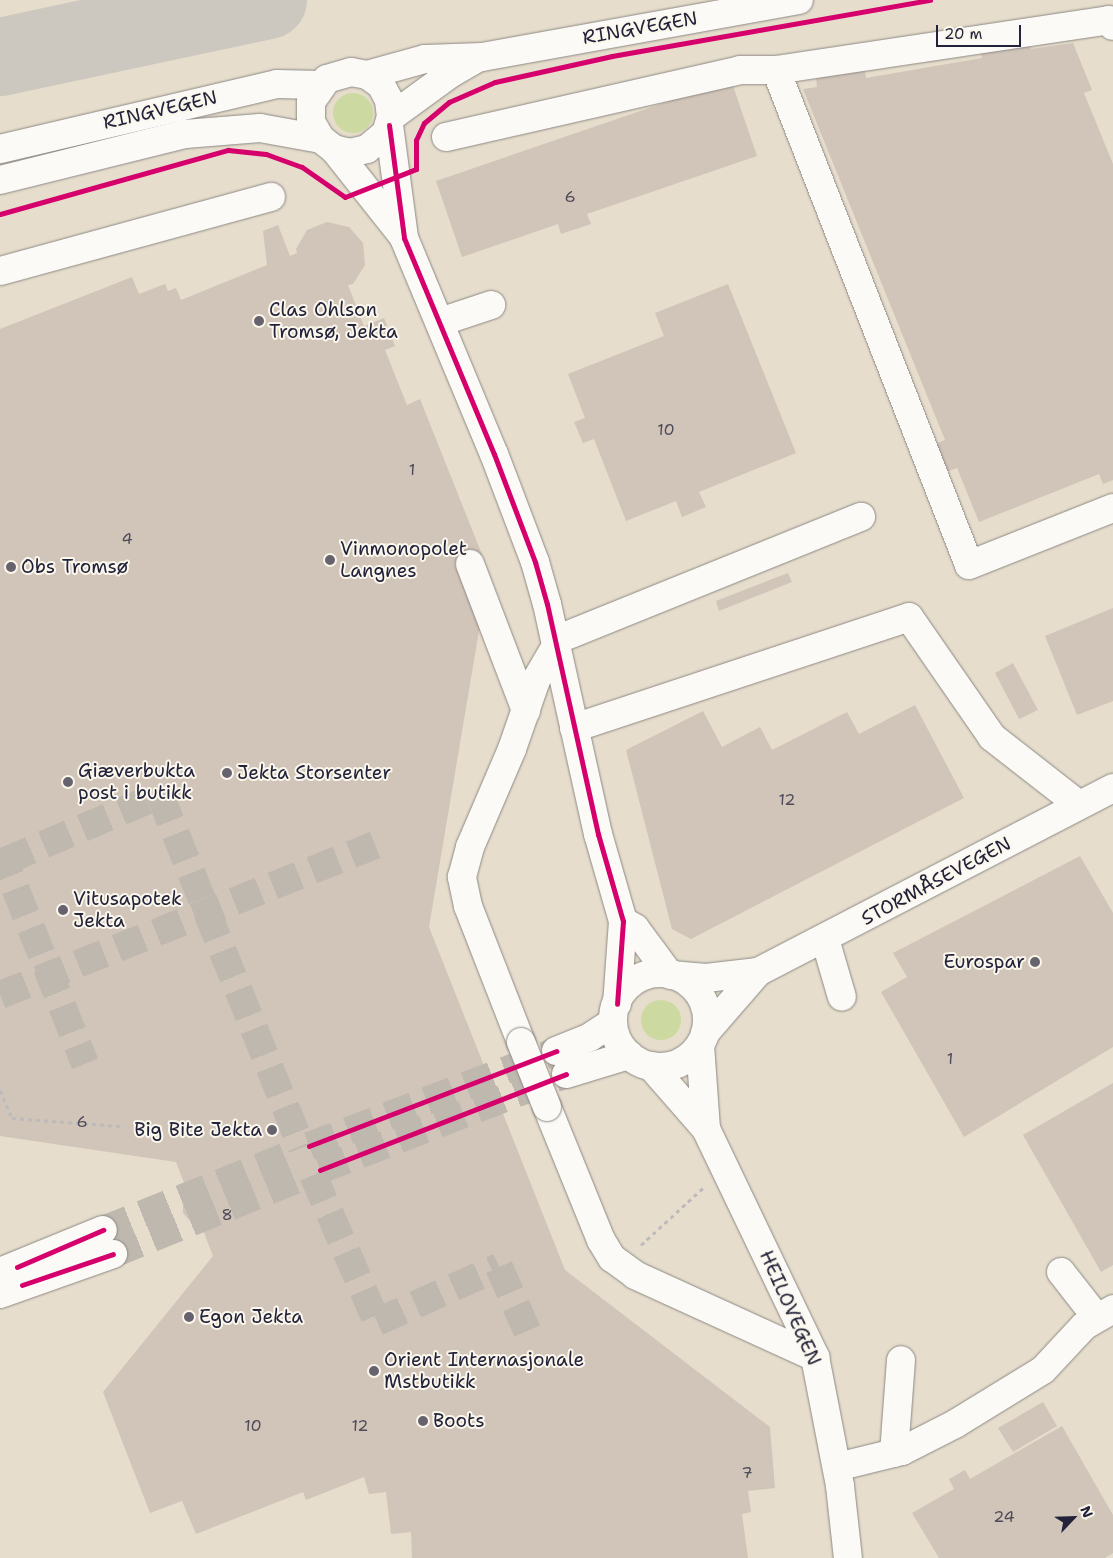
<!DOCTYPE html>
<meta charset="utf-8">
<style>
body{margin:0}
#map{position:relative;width:1113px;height:1558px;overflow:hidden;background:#e6ddcc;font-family:"Shantell Sans",sans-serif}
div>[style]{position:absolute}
.green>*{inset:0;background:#ccdaa2}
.round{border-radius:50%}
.taxiway>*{height:78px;margin:-39px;padding:0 39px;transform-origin:39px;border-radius:39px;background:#ccc8bf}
.building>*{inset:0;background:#d1c4b8}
.minor-tunnel>*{height:28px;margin-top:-14px;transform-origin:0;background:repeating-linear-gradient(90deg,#bfb8af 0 28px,transparent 0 42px)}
.path>*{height:3px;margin-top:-1.5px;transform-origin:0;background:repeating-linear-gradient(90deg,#bcbaba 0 4px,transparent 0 8px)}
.roads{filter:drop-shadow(0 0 1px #8d8984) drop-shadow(0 0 1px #8d8984)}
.minor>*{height:28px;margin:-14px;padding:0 14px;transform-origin:14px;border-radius:14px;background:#fbfaf7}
.minor>.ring{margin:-14px;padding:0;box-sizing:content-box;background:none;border:28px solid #fbfaf7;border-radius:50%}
.bridges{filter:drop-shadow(0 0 1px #8d8984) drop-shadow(0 0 1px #8d8984)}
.minor-bridge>*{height:28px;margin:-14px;padding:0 14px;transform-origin:14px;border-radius:14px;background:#fbfaf7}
.cycleway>*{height:5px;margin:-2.5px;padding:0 2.5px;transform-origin:2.5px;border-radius:2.5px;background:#d6006c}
.dots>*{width:14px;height:14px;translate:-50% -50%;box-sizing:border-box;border:2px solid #fbf7ec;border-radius:50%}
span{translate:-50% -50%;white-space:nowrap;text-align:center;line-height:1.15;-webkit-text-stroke:4px #fbf7ec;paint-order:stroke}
.number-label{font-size:16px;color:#4e4a5a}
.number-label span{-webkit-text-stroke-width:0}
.street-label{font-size:19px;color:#22223b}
.poi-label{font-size:19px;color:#22223b}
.left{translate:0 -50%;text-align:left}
.right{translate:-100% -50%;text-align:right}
.north{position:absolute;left:1048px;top:1493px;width:50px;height:50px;-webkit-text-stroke:4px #fbf7ec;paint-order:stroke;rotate:66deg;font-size:14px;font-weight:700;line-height:20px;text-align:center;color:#22223b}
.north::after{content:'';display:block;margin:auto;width:18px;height:22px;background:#22223b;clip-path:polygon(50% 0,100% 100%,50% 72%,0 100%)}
.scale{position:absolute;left:936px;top:25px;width:85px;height:22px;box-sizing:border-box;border:2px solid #22223b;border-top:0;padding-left:6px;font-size:15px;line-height:18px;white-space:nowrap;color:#22223b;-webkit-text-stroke:4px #fbf7ec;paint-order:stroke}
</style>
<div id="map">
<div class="green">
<div class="round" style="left:333px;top:93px;width:40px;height:40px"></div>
<div class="round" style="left:641px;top:1000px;width:40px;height:40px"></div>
</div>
<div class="taxiway">
<div style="left:0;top:57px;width:274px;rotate:-12deg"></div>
</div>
<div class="building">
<div style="clip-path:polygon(1029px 40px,1031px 49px,1073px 43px,1092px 90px,1084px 93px,1113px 164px,1113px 480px,1103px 484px,1099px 474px,979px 522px,957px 468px,941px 474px,930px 446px,945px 440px,803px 89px,817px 87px,816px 78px,865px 70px,866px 78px,982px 58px,981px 49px)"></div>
<div style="clip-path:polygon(731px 80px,757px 156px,587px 214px,591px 224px,561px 234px,558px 224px,462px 257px,436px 181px)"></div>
<div style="clip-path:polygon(327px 222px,349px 227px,363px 243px,365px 265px,353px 284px,348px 285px,364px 326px,384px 318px,395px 346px,385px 350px,407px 405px,420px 399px,483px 557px,460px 566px,481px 619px,429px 927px,565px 1270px,770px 1427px,775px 1488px,748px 1491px,751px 1512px,742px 1514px,748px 1558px,412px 1558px,411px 1532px,391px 1534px,386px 1492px,369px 1494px,364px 1477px,306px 1500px,303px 1492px,196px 1534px,182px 1501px,150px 1513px,103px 1392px,213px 1256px,199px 1220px,189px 1220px,183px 1213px,183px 1204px,190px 1198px,176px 1162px,0 1136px,0 329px,132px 277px,139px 294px,165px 284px,168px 291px,176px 288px,181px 300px,267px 265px,263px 231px,278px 225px,290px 256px,297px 253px,296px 249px,307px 230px)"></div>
<div style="clip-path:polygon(728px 284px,796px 453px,699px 492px,706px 507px,682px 517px,676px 501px,626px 521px,594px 439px,583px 443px,574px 422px,585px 418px,568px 374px,664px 336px,655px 313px)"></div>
<div style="clip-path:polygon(788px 573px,792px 582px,719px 611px,716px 601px)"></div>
<div style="clip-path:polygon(1113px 608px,1113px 701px,1077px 715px,1045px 636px)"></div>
<div style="clip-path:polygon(1013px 663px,1038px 710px,1019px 719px,995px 673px)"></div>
<div style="clip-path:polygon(915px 705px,964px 798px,691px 939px,672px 929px,626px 750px,703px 711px,722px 747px,760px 727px,772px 750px,847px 712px,859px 734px)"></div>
<div style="clip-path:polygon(1080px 856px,1113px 913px,1113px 1047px,964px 1137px,881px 992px,907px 977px,893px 953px)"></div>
<div style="clip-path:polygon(1113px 1083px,1113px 1265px,1101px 1272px,1023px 1135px)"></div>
<div style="clip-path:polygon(1043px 1402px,1057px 1426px,1013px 1452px,998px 1428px)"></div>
<div style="clip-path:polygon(1062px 1426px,1113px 1515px,1113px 1553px,1105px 1558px,939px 1558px,912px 1513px,954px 1489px,949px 1479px,965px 1470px,970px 1479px)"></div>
</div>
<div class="minor-tunnel">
<div style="left:0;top:850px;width:230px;rotate:68.3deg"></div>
<div style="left:5px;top:861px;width:168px;rotate:-23.1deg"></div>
<div style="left:160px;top:795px;width:380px;rotate:68.1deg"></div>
<div style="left:0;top:995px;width:404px;rotate:-21.8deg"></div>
<div style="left:309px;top:1146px;width:265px;rotate:-21deg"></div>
<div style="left:320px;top:1170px;width:264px;rotate:-21.3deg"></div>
<div style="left:313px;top:1175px;width:160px;rotate:66.5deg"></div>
<div style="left:377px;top:1322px;width:134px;rotate:-24.3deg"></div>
<div style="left:499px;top:1267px;width:74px;rotate:66.2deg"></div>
<div style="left:103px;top:1230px;width:209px;rotate:-21.9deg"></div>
<div style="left:113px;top:1254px;width:210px;rotate:-22.1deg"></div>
</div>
<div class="path">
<div style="left:0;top:1090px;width:30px;rotate:67deg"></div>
<div style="left:12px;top:1118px;width:108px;rotate:4.2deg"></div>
<div style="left:641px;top:1245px;width:84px;rotate:-42.6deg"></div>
</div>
<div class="roads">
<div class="minor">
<div style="left:776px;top:70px;width:531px;rotate:68.7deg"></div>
<div style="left:969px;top:565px;width:155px;rotate:-21.6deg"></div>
<div style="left:367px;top:75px;width:60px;rotate:-15.4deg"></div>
<div style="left:425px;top:59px;width:57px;rotate:-2deg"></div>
<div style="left:482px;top:57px;width:322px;rotate:-10.2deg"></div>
<div style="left:391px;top:117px;width:73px;rotate:-36.1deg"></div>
<div style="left:450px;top:74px;width:32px;rotate:-30deg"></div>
<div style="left:389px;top:125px;width:114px;rotate:82.4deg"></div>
<div style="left:404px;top:238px;width:234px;rotate:67.4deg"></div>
<div style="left:494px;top:454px;width:116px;rotate:69.2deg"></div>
<div style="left:535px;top:562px;width:44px;rotate:74.1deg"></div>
<div style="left:547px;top:604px;width:236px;rotate:77.5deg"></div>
<div style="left:598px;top:834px;width:91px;rotate:74deg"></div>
<div style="left:623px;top:921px;width:83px;rotate:94.1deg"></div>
<div style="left:446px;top:137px;width:302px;rotate:-12.8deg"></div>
<div style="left:740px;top:70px;width:36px"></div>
<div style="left:776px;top:70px;width:337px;rotate:-8.5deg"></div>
<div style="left:1109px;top:20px;width:7px;rotate:56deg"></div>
<div style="left:0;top:149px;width:285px;rotate:-13.2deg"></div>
<div style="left:277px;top:84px;width:44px;rotate:1.3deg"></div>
<div style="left:334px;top:149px;width:16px;rotate:14deg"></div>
<div style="left:350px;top:153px;width:17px;rotate:-13deg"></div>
<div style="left:367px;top:149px;width:25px;rotate:-40deg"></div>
<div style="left:386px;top:133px;width:17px;rotate:-73deg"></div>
<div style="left:391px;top:117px;width:17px;rotate:-97deg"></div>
<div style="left:389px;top:100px;width:17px;rotate:-118deg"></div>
<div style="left:381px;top:85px;width:17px;rotate:-144deg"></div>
<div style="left:367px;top:75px;width:16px;rotate:-169deg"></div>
<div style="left:351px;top:72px;width:25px;rotate:164deg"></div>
<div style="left:327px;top:79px;width:28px;rotate:125deg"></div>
<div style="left:311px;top:102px;width:20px;rotate:90deg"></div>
<div style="left:311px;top:122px;width:20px;rotate:60deg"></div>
<div style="left:321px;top:139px;width:16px;rotate:38deg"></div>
<div style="left:334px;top:149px;width:111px;rotate:51.6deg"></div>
<div style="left:0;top:180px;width:191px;rotate:-14deg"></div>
<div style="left:185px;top:134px;width:75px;rotate:-4.6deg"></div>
<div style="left:260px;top:128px;width:62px;rotate:10.2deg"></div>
<div style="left:0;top:271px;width:281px;rotate:-15.3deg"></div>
<div style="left:440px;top:322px;width:54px;rotate:-18.4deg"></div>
<div style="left:470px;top:564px;width:157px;rotate:69.1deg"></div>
<div style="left:556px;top:640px;width:329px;rotate:-22deg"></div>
<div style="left:574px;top:728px;width:353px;rotate:-18.3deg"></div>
<div style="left:909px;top:617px;width:146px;rotate:55.3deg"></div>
<div style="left:992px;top:737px;width:110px;rotate:38deg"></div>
<div style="left:623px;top:921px;width:14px;rotate:30deg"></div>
<div style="left:635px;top:928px;width:57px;rotate:53.5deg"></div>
<div style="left:825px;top:939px;width:60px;rotate:73.7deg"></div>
<div class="ring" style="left:613px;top:973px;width:66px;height:66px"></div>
<div style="left:671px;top:975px;width:35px;rotate:5deg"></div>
<div style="left:706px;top:978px;width:52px;rotate:-6.6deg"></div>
<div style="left:758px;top:972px;width:400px;rotate:-27.4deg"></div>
<div style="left:705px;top:1033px;width:81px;rotate:-49deg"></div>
<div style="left:521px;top:1042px;width:146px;rotate:-111.3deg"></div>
<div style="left:468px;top:906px;width:30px;rotate:-102deg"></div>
<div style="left:462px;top:877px;width:31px;rotate:-75deg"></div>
<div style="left:470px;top:847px;width:107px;rotate:-66.8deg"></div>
<div style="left:512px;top:749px;width:73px;rotate:-70.8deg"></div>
<div style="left:536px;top:680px;width:42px;rotate:-59.7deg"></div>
<div style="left:700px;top:1045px;width:84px;rotate:85.9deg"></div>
<div style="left:556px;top:1051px;width:37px;rotate:-22deg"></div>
<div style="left:590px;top:1037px;width:27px;rotate:-33deg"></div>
<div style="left:651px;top:1066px;width:84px;rotate:48.9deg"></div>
<div style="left:706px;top:1129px;width:253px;rotate:64.4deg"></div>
<div style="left:815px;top:1357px;width:131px;rotate:79deg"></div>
<div style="left:840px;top:1486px;width:72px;rotate:83.7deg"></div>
<div style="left:566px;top:1074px;width:66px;rotate:-16.8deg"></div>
<div style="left:547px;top:1107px;width:144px;rotate:67.9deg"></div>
<div style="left:601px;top:1240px;width:21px;rotate:59deg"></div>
<div style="left:612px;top:1258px;width:29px;rotate:36deg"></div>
<div style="left:635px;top:1275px;width:198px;rotate:24.5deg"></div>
<div style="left:0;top:1272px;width:111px;rotate:-22.2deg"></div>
<div style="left:1061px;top:1272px;width:58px;rotate:52deg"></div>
<div style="left:0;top:1294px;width:120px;rotate:-19.5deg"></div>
<div style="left:894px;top:1453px;width:93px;rotate:-85.7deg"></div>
<div style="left:837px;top:1467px;width:67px;rotate:-13.8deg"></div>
<div style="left:902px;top:1451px;width:59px;rotate:-27deg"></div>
<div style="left:955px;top:1424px;width:103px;rotate:-31.5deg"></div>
<div style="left:1043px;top:1370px;width:60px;rotate:-47deg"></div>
<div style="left:1084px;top:1326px;width:34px;rotate:-30deg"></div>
</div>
</div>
<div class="bridges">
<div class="minor-bridge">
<div style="left:521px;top:1042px;width:70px;rotate:68.2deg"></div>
</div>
</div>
<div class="cycleway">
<div style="left:389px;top:125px;width:114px;rotate:82.4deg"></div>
<div style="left:404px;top:238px;width:234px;rotate:67.4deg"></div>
<div style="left:494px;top:454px;width:116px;rotate:69.2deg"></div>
<div style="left:535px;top:562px;width:44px;rotate:74.1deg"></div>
<div style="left:547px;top:604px;width:236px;rotate:77.5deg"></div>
<div style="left:598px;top:834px;width:91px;rotate:74deg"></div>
<div style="left:623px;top:921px;width:83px;rotate:94.1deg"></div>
<div style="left:0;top:214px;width:237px;rotate:-15.7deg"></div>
<div style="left:228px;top:150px;width:38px;rotate:6deg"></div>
<div style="left:266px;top:154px;width:38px;rotate:20deg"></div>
<div style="left:302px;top:167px;width:52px;rotate:34.9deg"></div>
<div style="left:345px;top:197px;width:76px;rotate:-21.5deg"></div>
<div style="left:416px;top:169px;width:29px;rotate:-90deg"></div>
<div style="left:416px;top:140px;width:19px;rotate:-65deg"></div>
<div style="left:424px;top:123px;width:33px;rotate:-40deg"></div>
<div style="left:449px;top:102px;width:50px;rotate:-23.5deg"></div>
<div style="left:495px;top:82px;width:120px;rotate:-12.5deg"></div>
<div style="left:612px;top:56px;width:323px;rotate:-10deg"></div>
<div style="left:309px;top:1146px;width:265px;rotate:-21deg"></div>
<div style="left:320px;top:1170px;width:264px;rotate:-21.3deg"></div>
<div style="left:17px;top:1267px;width:94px;rotate:-23.3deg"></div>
<div style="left:22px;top:1285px;width:96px;rotate:-18.8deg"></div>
</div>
<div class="dots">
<div style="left:259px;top:321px;background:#67636e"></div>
<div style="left:330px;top:560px;background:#67636e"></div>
<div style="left:11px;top:567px;background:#67636e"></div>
<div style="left:227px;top:773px;background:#67636e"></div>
<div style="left:68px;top:782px;background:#67636e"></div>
<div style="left:63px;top:910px;background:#67636e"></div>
<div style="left:1035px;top:962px;background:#67636e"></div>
<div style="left:272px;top:1130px;background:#67636e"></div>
<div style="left:189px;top:1317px;background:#67636e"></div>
<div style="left:374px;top:1371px;background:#67636e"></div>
<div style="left:423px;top:1421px;background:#67636e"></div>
</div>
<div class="number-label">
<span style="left:570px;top:197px">6</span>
<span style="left:666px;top:430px">10</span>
<span style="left:412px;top:470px">1</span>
<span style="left:127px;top:539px">4</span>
<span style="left:787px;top:800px">12</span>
<span style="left:950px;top:1059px">1</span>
<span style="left:82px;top:1122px">6</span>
<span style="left:227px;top:1215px">8</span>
<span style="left:253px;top:1426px">10</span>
<span style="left:360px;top:1426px">12</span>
<span style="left:747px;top:1473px">7</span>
<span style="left:1004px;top:1517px">24</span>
</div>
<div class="street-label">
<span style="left:640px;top:28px;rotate:-10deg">RINGVEGEN</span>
<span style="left:160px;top:110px;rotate:-13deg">RINGVEGEN</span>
<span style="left:936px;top:881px;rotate:-28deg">STORMÅSEVEGEN</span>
<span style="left:790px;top:1308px;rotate:66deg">HEILOVEGEN</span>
</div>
<div class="poi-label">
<span class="left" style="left:269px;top:321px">Clas Ohlson<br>Tromsø, Jekta</span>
<span class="left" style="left:340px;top:560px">Vinmonopolet<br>Langnes</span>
<span class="left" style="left:21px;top:567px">Obs Tromsø</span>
<span class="left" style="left:78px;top:782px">Giæverbukta<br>post i butikk</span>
<span class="left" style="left:237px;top:773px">Jekta Storsenter</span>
<span class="left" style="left:73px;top:910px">Vitusapotek<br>Jekta</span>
<span class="right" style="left:1025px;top:962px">Eurospar</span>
<span class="right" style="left:262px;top:1130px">Big Bite Jekta</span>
<span class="left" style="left:199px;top:1317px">Egon Jekta</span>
<span class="left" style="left:384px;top:1371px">Orient Internasjonale<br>Mstbutikk</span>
<span class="left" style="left:433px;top:1421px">Boots</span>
</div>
<div class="north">N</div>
<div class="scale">20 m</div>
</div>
